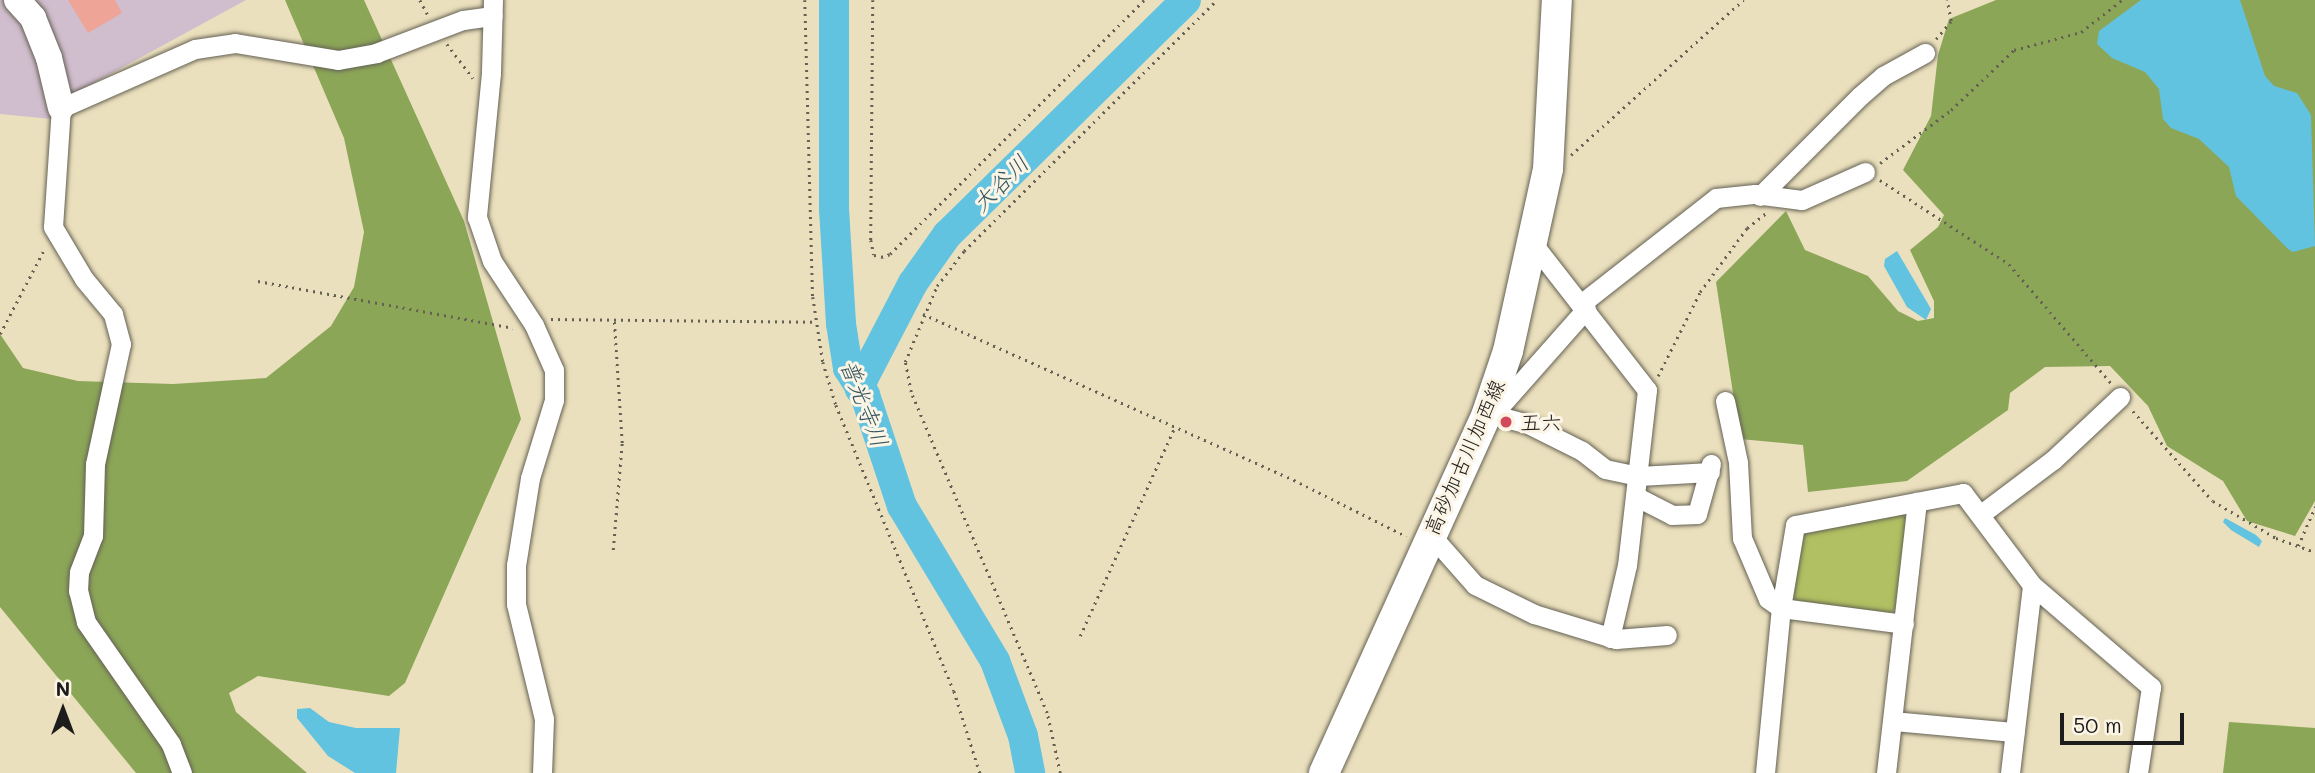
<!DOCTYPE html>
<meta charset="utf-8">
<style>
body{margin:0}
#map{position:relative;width:2315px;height:773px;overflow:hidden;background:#ebe0bd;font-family:Mali,"Klee One",sans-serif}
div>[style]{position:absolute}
.industrial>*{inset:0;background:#d0bdcd}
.green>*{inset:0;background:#b1c062}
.forest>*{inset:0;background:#8ca658}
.water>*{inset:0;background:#62c3e0}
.river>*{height:30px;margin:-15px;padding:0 15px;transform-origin:15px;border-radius:15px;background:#62c3e0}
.building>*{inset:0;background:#efa498}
.path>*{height:2.5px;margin-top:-1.25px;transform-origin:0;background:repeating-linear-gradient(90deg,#646154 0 2px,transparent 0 7px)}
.roads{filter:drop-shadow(0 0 2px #646154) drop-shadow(0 0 2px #646154)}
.street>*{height:19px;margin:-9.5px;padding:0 9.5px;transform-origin:9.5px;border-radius:9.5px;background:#fff}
.secondary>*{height:26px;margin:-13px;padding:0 13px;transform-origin:13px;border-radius:13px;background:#fff}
.primary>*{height:30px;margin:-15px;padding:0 15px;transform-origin:15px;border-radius:15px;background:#fff}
.dots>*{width:19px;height:19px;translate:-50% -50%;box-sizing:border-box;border:4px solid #fcf5e5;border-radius:50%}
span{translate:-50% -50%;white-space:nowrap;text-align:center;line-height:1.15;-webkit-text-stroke:6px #fcf5e5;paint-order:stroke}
.poi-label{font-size:21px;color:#1c1c1c}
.left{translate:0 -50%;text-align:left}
.street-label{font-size:21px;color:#1c1c1c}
.water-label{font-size:23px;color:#345661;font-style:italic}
.north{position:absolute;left:28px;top:675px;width:70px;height:70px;-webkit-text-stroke:5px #fcf5e5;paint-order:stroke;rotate:0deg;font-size:19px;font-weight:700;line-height:28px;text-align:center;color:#1c1c1c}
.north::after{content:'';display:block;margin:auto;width:24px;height:32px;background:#1c1c1c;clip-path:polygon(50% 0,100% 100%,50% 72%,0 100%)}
.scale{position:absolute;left:2060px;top:713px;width:124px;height:32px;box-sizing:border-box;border:4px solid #1c1c1c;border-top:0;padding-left:9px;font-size:21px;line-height:24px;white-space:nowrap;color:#1c1c1c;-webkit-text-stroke:5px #fcf5e5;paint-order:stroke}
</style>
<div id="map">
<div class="industrial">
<div style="clip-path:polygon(0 0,246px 0,81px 90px,53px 98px,52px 119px,0 114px)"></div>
</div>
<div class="green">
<div style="clip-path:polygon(1902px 513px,1908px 521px,1898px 607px,1890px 613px,1798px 605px,1792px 593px,1802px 535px,1811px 528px)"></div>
</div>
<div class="forest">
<div style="clip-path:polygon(285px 0,364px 0,464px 221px,521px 419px,405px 683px,389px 696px,258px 676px,229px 693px,236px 712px,307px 773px,136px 773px,0 607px,0 334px,23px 368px,78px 381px,173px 384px,266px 378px,331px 326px,354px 287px,364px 232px,344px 138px)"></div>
<div style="clip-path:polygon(1996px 0,2315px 0,2315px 501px,2295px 536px,2247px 521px,2223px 481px,2167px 446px,2148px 406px,2110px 366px,2045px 367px,2010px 393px,2008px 410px,1907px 481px,1808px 492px,1803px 445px,1740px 439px,1716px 282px,1786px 211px,1805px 250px,1868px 276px,1898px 311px,1918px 321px,1934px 318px,1934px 301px,1910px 250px,1938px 227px,1944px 215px,1903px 170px,1931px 116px,1938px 55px,1949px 19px)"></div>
<div style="clip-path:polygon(2229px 722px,2315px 728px,2315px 773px,2223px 773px)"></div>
</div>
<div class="water">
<div style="clip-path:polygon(2141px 0,2240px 0,2265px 76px,2274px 86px,2297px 93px,2311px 115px,2315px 246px,2293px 252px,2288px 249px,2236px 196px,2229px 167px,2199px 139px,2171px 128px,2163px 119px,2159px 89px,2145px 72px,2112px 58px,2097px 44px,2099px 31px)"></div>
<div style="clip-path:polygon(1897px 251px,1931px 309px,1926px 320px,1907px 307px,1884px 266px,1885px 259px)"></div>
<div style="clip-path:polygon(2225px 518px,2256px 535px,2262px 541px,2259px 547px,2231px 530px,2223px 522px)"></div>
<div style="clip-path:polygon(310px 708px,329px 722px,356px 728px,400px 728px,396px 773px,355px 773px,328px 756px,297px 718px,297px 709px)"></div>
</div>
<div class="river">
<div style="left:834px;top:0;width:209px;rotate:90deg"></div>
<div style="left:834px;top:209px;width:115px;rotate:86.5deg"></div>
<div style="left:841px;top:324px;width:45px;rotate:81deg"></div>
<div style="left:848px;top:368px;width:32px;rotate:58deg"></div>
<div style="left:865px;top:395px;width:117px;rotate:71.6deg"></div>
<div style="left:902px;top:506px;width:181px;rotate:59deg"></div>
<div style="left:995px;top:661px;width:80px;rotate:69.5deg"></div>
<div style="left:1023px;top:736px;width:38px;rotate:79deg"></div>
<div style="left:865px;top:395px;width:8px;rotate:-130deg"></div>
<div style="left:860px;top:389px;width:13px;rotate:-72deg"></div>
<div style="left:864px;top:377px;width:106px;rotate:-62.5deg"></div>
<div style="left:913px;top:283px;width:59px;rotate:-54.7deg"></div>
<div style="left:947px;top:235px;width:335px;rotate:-44.5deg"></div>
</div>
<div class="building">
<div style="clip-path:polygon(68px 0,115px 0,122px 13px,88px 33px)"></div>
</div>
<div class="path">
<div style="left:420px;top:0;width:17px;rotate:62deg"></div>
<div style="left:805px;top:0;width:297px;rotate:88.5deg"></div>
<div style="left:813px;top:297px;width:66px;rotate:81.3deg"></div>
<div style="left:823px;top:362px;width:45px;rotate:73.2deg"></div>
<div style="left:836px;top:405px;width:309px;rotate:67.6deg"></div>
<div style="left:954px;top:691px;width:86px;rotate:72.4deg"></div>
<div style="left:873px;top:0;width:240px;rotate:90.5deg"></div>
<div style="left:871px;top:240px;width:15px;rotate:79deg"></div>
<div style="left:874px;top:255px;width:7px;rotate:16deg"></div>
<div style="left:881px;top:257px;width:9px;rotate:-18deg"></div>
<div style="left:890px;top:254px;width:359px;rotate:-45deg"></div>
<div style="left:1936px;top:39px;width:23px;rotate:-50deg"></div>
<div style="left:1951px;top:21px;width:21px;rotate:-101deg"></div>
<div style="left:447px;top:44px;width:43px;rotate:52.6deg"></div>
<div style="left:1571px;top:155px;width:232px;rotate:-42deg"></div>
<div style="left:1880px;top:163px;width:89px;rotate:-36.7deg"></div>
<div style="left:1951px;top:110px;width:87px;rotate:-43.6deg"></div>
<div style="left:2014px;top:50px;width:69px;rotate:-15deg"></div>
<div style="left:2081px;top:32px;width:52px;rotate:-38deg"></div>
<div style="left:1880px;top:180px;width:154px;rotate:33.1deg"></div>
<div style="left:2009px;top:264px;width:158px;rotate:49.4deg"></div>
<div style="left:258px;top:281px;width:259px;rotate:10.4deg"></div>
<div style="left:923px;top:314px;width:413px;rotate:24.1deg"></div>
<div style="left:1300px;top:483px;width:119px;rotate:26.6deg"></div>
<div style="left:551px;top:319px;width:266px;rotate:0.6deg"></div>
<div style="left:0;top:334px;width:95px;rotate:-62.4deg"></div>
<div style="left:1658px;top:376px;width:94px;rotate:-63.4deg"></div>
<div style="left:1700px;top:292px;width:79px;rotate:-53.7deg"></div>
<div style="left:1747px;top:228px;width:23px;rotate:-38deg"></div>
<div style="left:2133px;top:411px;width:120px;rotate:48.4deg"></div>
<div style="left:2213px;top:501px;width:73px;rotate:30.4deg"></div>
<div style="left:2276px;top:538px;width:41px;rotate:19.7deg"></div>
<div style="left:2298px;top:546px;width:43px;rotate:-66.4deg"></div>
<div style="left:613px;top:550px;width:107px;rotate:-85.2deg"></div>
<div style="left:622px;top:443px;width:124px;rotate:-93.7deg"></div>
<div style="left:1080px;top:636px;width:227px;rotate:-65.6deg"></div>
<div style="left:1060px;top:773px;width:61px;rotate:-102.2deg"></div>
<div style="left:1047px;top:713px;width:349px;rotate:-113deg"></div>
<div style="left:911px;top:392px;width:31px;rotate:-101deg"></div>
<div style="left:905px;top:362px;width:82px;rotate:-67.2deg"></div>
<div style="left:937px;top:286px;width:44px;rotate:-52.4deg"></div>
<div style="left:964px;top:251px;width:356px;rotate:-44.8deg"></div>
</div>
<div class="roads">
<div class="street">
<div style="left:493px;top:0;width:73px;rotate:91.6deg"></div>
<div style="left:491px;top:73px;width:145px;rotate:95.6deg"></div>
<div style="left:477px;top:217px;width:46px;rotate:71.2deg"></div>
<div style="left:492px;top:261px;width:77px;rotate:56.7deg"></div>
<div style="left:534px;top:325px;width:49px;rotate:66deg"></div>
<div style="left:554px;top:370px;width:30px;rotate:90deg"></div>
<div style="left:554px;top:400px;width:82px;rotate:107.1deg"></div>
<div style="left:530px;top:478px;width:88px;rotate:99.1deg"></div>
<div style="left:516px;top:565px;width:39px;rotate:90deg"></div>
<div style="left:516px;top:604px;width:118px;rotate:76.3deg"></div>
<div style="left:544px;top:719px;width:54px;rotate:92.1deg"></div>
<div style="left:1760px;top:196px;width:141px;rotate:-45deg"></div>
<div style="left:1860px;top:96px;width:30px;rotate:-41deg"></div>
<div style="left:1883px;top:76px;width:48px;rotate:-28.7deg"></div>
<div style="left:1534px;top:245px;width:184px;rotate:52.1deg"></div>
<div style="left:1647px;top:390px;width:176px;rotate:96.5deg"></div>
<div style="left:1627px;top:565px;width:75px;rotate:103.1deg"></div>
<div style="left:1582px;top:303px;width:170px;rotate:-38.1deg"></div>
<div style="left:1716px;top:198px;width:39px;rotate:-6deg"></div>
<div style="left:1755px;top:194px;width:47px;rotate:7.3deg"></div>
<div style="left:1802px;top:200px;width:69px;rotate:-24deg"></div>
<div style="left:1725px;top:401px;width:62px;rotate:78deg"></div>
<div style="left:1738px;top:462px;width:76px;rotate:87deg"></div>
<div style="left:1742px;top:538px;width:66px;rotate:66.9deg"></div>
<div style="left:1768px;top:599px;width:16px;rotate:35deg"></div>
<div style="left:1781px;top:608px;width:124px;rotate:7.4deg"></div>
<div style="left:1487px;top:413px;width:42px;rotate:15deg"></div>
<div style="left:1528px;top:424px;width:60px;rotate:26.6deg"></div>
<div style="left:1582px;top:451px;width:29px;rotate:38deg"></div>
<div style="left:1605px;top:469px;width:35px;rotate:12deg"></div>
<div style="left:1639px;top:476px;width:71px;rotate:-3.2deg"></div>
<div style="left:1494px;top:413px;width:139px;rotate:-48.5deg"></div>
<div style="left:1637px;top:497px;width:39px;rotate:27deg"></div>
<div style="left:1672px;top:515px;width:25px;rotate:-2deg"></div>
<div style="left:1697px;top:514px;width:52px;rotate:-74.4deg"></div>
<div style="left:1981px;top:514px;width:90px;rotate:-36.9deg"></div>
<div style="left:2053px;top:460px;width:92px;rotate:-43.2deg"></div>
<div style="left:1430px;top:534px;width:68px;rotate:48.6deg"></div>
<div style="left:1475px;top:585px;width:66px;rotate:26.2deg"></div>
<div style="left:1534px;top:614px;width:86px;rotate:17deg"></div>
<div style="left:1616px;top:639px;width:51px;rotate:-4.5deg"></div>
<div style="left:1893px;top:721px;width:122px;rotate:5.2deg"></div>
<div style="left:182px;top:773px;width:31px;rotate:-111deg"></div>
<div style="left:171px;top:744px;width:149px;rotate:-124.9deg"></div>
<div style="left:86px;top:622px;width:32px;rotate:-104deg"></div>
<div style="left:78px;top:591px;width:19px;rotate:-87deg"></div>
<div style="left:79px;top:572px;width:39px;rotate:-69deg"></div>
<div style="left:93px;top:536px;width:72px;rotate:-88.4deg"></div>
<div style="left:95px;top:464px;width:123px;rotate:-77.8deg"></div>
<div style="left:121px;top:344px;width:31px;rotate:-105deg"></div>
<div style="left:113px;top:314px;width:45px;rotate:-129.6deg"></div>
<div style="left:84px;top:279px;width:61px;rotate:-120.8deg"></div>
<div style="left:53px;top:227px;width:119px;rotate:-86.2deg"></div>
<div style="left:61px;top:108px;width:146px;rotate:-23.8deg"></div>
<div style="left:195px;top:49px;width:40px;rotate:-8.5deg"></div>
<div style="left:235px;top:43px;width:104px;rotate:9.4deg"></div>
<div style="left:338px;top:60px;width:39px;rotate:-10deg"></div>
<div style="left:376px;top:53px;width:93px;rotate:-20.8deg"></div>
<div style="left:463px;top:20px;width:30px;rotate:-8deg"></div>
<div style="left:1765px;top:773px;width:166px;rotate:-84.5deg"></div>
<div style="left:1781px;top:608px;width:84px;rotate:-80.4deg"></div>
<div style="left:1795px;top:525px;width:171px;rotate:-10.8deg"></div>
<div style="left:1963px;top:493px;width:115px;rotate:53.1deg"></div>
<div style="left:2032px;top:585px;width:157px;rotate:40.6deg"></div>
<div style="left:2151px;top:687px;width:87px;rotate:98.6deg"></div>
<div style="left:1886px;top:773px;width:273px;rotate:-83.5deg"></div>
<div style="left:2010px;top:773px;width:189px;rotate:-83.3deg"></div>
</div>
<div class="secondary">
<div style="left:17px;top:0;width:24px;rotate:48deg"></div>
<div style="left:33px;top:18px;width:43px;rotate:68.2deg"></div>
<div style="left:49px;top:58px;width:51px;rotate:76.5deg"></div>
</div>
<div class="primary">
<div style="left:1324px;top:773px;width:395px;rotate:-65.6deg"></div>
<div style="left:1487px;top:413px;width:65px;rotate:-71.3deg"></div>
<div style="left:1508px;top:351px;width:186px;rotate:-77.6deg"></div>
<div style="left:1548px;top:169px;width:169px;rotate:-87deg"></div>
</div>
</div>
<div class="dots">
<div style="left:1506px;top:422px;background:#d1495b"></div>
</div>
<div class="poi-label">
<span class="left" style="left:1520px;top:422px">五六</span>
</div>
<div class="street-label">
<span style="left:1464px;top:457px;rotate:-66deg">高砂加古川加西線</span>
</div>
<div class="water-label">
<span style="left:1000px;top:183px;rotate:-45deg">大谷川</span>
<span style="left:865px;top:403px;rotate:69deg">普光寺川</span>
</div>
<div class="north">N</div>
<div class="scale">50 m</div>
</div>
